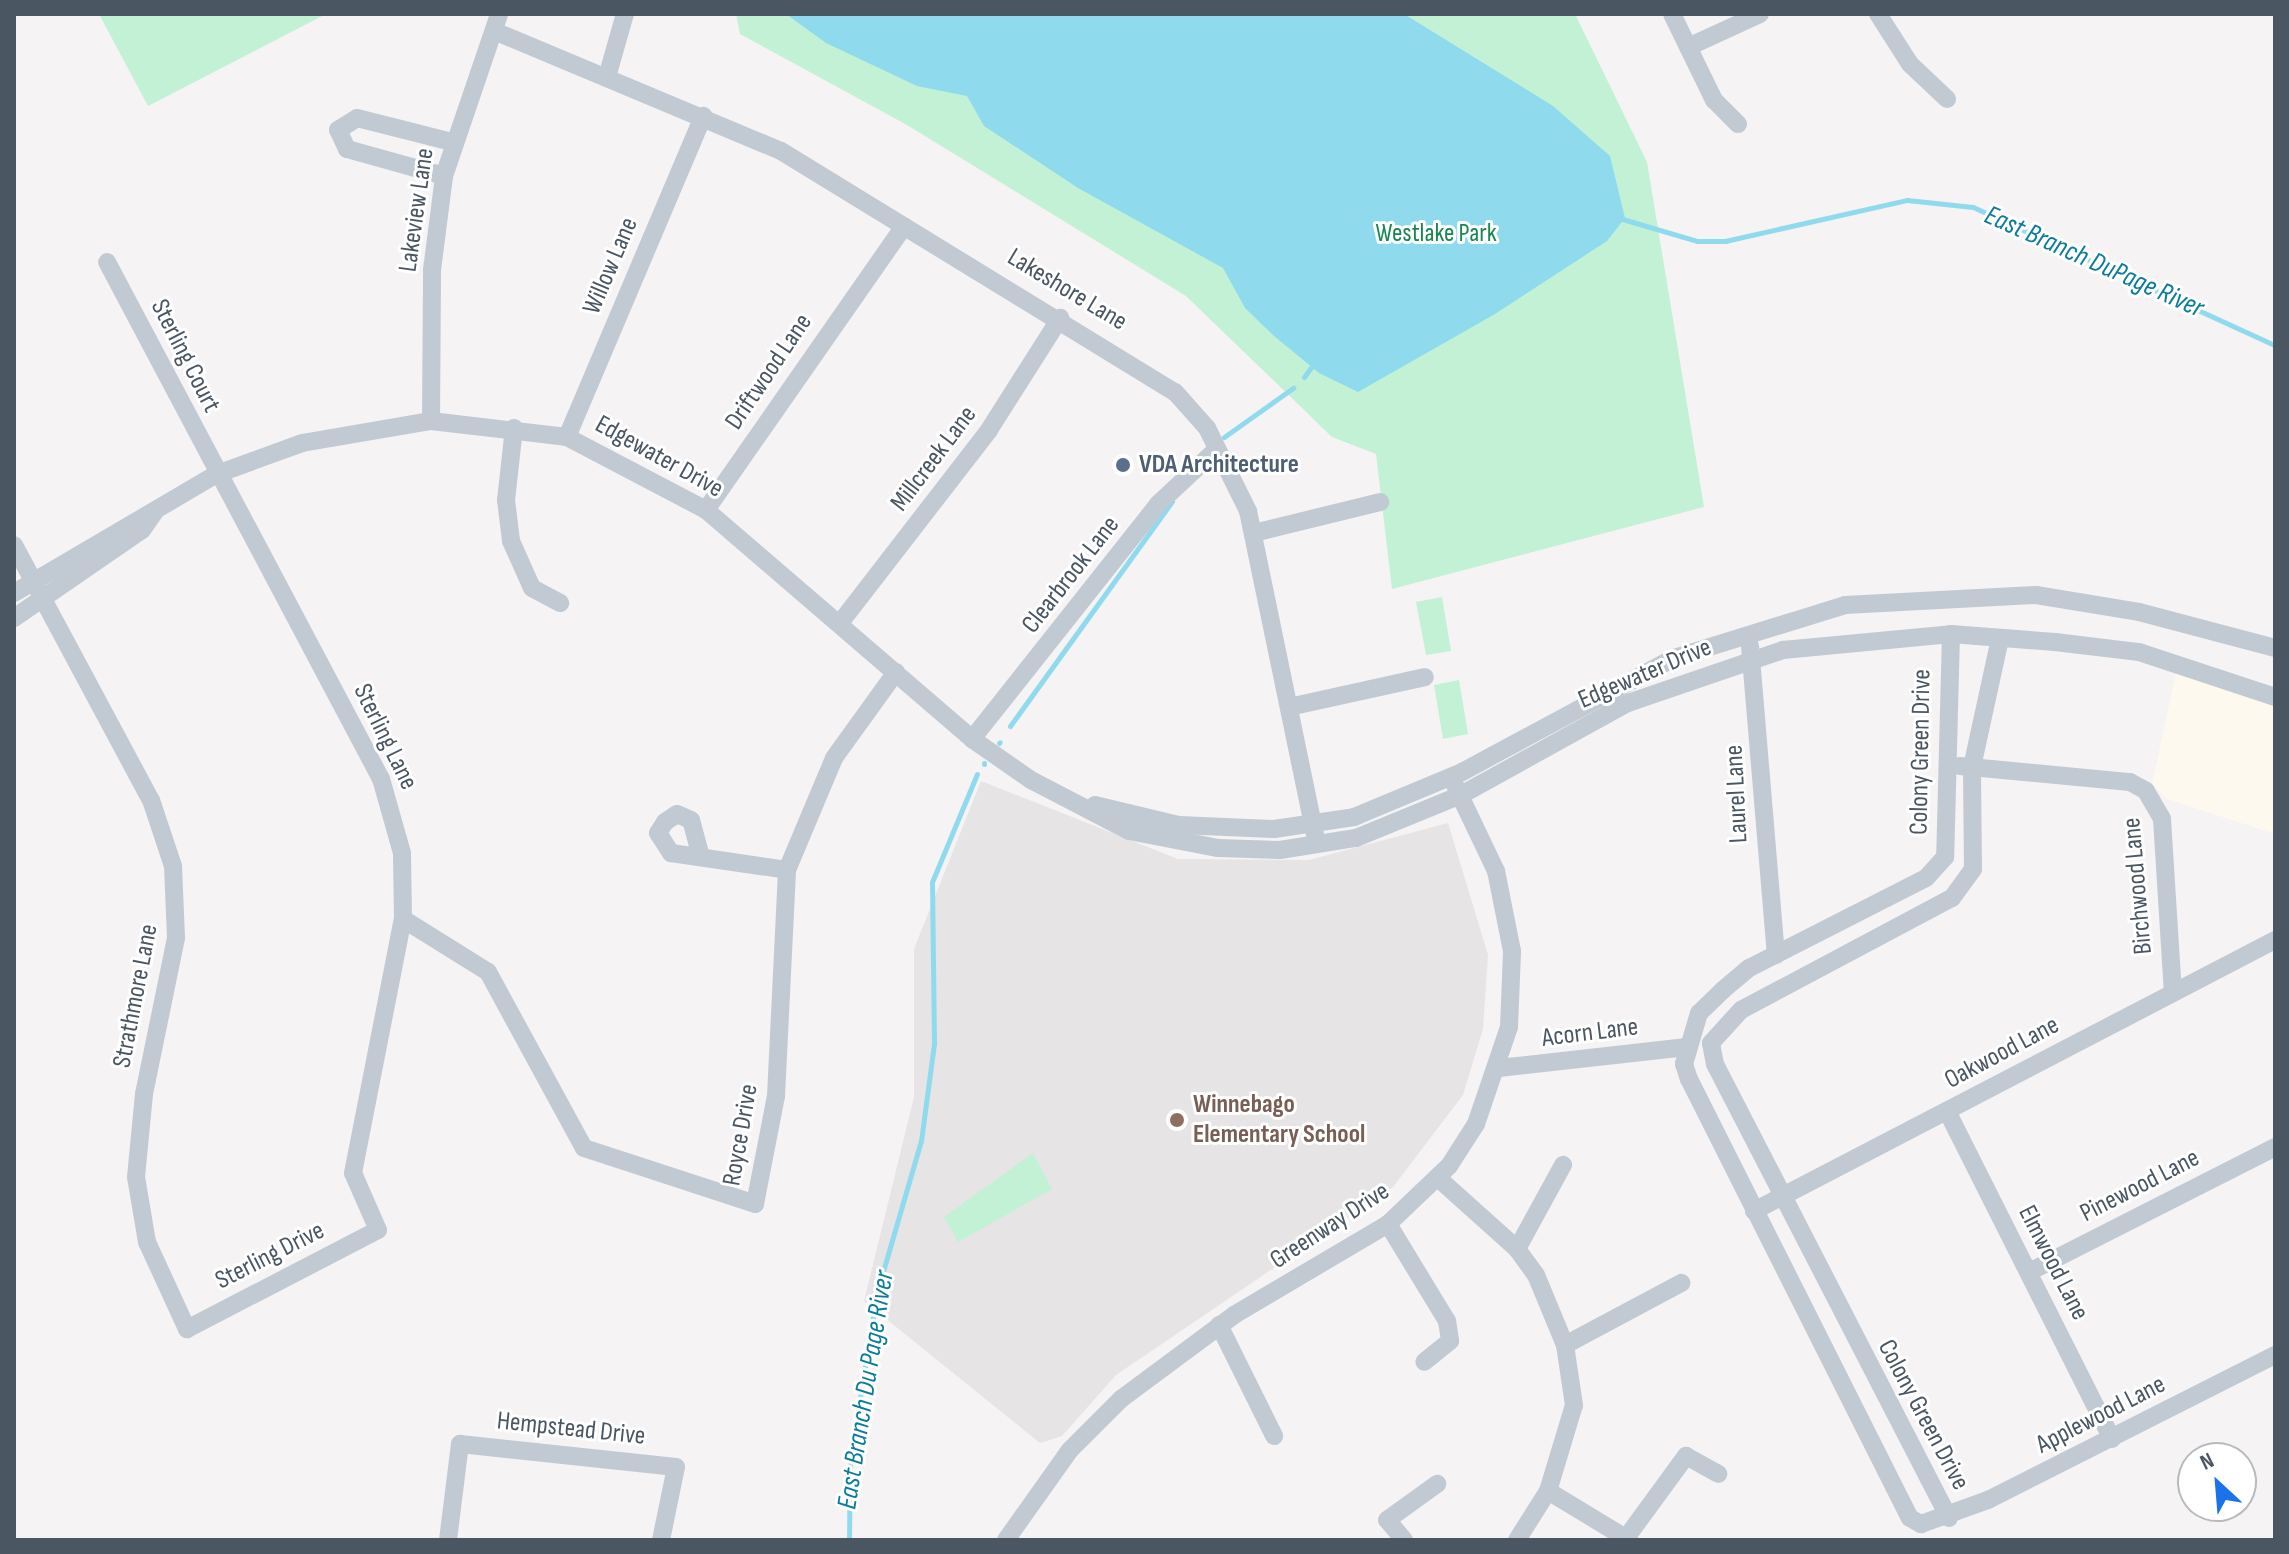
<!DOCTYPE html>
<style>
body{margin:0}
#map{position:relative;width:2289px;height:1554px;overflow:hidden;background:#f5f3f3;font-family:"Sofia Sans Condensed",sans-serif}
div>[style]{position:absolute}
.commercial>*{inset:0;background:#fdf9ef}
.education>*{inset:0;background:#e6e4e5}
.green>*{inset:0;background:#c3f1d5}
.water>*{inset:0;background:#90daee}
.stream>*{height:5px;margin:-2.5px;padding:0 2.5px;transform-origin:2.5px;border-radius:2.5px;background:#90daee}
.minor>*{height:18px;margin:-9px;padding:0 9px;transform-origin:9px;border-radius:9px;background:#c1cad2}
.dots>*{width:22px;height:22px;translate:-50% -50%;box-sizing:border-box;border:4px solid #fff;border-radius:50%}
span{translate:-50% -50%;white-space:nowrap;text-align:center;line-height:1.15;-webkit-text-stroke:6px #fff;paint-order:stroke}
.street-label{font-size:26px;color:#4a5661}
.park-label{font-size:26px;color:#17864f}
.service-label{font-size:26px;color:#4e5e75;font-weight:700}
.left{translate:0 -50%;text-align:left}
.education-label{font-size:26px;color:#785e54;font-weight:700}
.water-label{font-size:28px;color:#0c7c9b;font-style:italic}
.frame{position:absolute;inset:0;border:16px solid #4a5661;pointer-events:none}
.north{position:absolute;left:2177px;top:1442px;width:80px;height:80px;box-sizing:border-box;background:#fff;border:2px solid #b7bbc0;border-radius:50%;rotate:334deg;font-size:22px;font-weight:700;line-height:32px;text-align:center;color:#4a5661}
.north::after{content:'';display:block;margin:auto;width:28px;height:36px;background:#1a73e8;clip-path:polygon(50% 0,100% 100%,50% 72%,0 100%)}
</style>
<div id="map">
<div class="commercial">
<div style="clip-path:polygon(2177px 668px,2275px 702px,2275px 834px,2167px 799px,2152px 784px)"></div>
</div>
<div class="education">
<div style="clip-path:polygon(981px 781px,1178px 859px,1309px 860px,1448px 823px,1488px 955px,1483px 1029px,1463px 1095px,1393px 1187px,1116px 1375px,1062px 1436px,1040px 1443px,864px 1301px,914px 1097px,914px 949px)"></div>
</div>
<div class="green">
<div style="clip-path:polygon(99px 14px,326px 14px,148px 106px)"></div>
<div style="clip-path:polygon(736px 14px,1575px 14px,1647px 162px,1704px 507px,1392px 589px,1376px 454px,1332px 437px,1186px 296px,907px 125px,740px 34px)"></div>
<div style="clip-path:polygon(1442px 597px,1451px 651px,1426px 655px,1416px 602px)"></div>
<div style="clip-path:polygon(1459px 680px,1468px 734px,1443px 739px,1434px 685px)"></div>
<div style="clip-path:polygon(1033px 1153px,1052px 1189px,958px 1242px,944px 1217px)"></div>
</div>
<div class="water">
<div style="clip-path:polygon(786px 14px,1404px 14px,1553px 106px,1610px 156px,1625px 218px,1607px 241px,1495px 314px,1358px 392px,1319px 373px,1274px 336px,1245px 308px,1223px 268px,1078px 188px,984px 126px,967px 96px,917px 86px,826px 43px)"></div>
</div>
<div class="stream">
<div style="left:1619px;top:218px;width:81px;rotate:16.4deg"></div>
<div style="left:1697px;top:241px;width:28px"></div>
<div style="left:1725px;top:241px;width:187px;rotate:-12.7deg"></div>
<div style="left:1907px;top:200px;width:66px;rotate:6.1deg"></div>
<div style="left:1973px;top:207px;width:332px;rotate:24.6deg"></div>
<div style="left:1304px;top:377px;width:17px;rotate:-54deg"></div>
<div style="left:1224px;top:437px;width:85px;rotate:-35.4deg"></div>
<div style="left:1010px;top:726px;width:277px;rotate:-54.2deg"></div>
<div style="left:999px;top:743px;width:1px;rotate:-45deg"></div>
<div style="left:984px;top:764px;width:1px;rotate:-90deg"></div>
<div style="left:849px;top:1540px;width:79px;rotate:-89.3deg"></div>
<div style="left:850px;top:1461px;width:171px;rotate:-80.9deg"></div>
<div style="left:877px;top:1292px;width:157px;rotate:-73.8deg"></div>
<div style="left:921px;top:1141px;width:98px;rotate:-82.4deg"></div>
<div style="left:934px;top:1044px;width:162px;rotate:-90.7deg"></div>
<div style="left:932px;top:882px;width:117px;rotate:-67.4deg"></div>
</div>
<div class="minor">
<div style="left:1672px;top:14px;width:96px;rotate:64deg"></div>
<div style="left:1714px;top:100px;width:34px;rotate:45deg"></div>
<div style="left:1878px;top:14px;width:59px;rotate:57.4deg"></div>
<div style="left:1910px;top:64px;width:51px;rotate:43.4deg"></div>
<div style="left:494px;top:31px;width:311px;rotate:22.7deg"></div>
<div style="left:781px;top:151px;width:462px;rotate:31.5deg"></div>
<div style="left:1175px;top:392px;width:48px;rotate:48.4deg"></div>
<div style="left:1207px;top:428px;width:93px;rotate:63.7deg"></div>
<div style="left:1248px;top:511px;width:330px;rotate:78.3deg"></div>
<div style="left:1688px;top:47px;width:79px;rotate:-24.6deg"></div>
<div style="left:607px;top:77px;width:66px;rotate:-74.1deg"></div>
<div style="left:444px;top:176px;width:101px;rotate:-164.4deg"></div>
<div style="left:347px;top:149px;width:21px;rotate:-115deg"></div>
<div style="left:338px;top:130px;width:22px;rotate:-32deg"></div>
<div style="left:357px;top:118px;width:98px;rotate:14.2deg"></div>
<div style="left:431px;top:421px;width:151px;rotate:-89.6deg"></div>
<div style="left:432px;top:270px;width:95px;rotate:-82.7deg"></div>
<div style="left:444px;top:176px;width:171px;rotate:-71.2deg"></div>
<div style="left:514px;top:428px;width:72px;rotate:96.3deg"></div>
<div style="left:506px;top:500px;width:41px;rotate:83deg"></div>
<div style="left:511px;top:541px;width:51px;rotate:65.9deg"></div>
<div style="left:532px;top:588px;width:32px;rotate:28deg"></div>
<div style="left:567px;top:437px;width:349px;rotate:-67deg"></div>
<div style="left:706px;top:510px;width:346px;rotate:-55.1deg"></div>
<div style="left:1254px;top:533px;width:130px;rotate:-13.8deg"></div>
<div style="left:14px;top:545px;width:289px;rotate:61.8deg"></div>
<div style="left:151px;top:800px;width:70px;rotate:71.6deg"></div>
<div style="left:173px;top:866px;width:72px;rotate:87.6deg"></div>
<div style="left:176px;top:938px;width:159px;rotate:101.6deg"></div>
<div style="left:144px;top:1094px;width:83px;rotate:95.5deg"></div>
<div style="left:136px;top:1177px;width:66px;rotate:80.4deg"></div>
<div style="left:147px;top:1242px;width:96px;rotate:65.3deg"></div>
<div style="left:187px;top:1329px;width:215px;rotate:-27.4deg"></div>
<div style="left:378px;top:1230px;width:62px;rotate:-113.7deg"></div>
<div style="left:353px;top:1173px;width:259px;rotate:-78.9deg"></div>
<div style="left:403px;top:919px;width:66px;rotate:-90.9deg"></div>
<div style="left:402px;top:853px;width:77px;rotate:-105.8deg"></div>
<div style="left:381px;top:779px;width:585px;rotate:-117.92deg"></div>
<div style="left:14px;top:593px;width:235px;rotate:-30.4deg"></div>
<div style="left:217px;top:474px;width:90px;rotate:-20deg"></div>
<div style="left:302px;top:443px;width:131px;rotate:-9.7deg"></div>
<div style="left:431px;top:421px;width:137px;rotate:6.7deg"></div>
<div style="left:567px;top:437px;width:157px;rotate:27.7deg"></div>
<div style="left:706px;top:510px;width:351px;rotate:40.7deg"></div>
<div style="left:972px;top:739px;width:72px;rotate:34.8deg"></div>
<div style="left:1031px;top:780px;width:110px;rotate:27.5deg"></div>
<div style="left:1129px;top:831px;width:91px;rotate:10.8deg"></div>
<div style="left:1218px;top:848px;width:62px;rotate:1.8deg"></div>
<div style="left:1280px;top:850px;width:77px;rotate:-9deg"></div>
<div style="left:1356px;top:838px;width:113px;rotate:-22.3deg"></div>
<div style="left:1461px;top:795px;width:191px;rotate:-28.9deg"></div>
<div style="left:1628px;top:703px;width:164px;rotate:-18.9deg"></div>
<div style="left:1783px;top:650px;width:169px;rotate:-5.4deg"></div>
<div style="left:1951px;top:634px;width:104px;rotate:4.4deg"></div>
<div style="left:2055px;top:642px;width:85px;rotate:6.8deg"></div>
<div style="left:2139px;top:652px;width:143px;rotate:18.3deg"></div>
<div style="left:14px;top:618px;width:155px;rotate:-34.5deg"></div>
<div style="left:142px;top:530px;width:21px;rotate:-55deg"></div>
<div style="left:840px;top:623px;width:244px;rotate:-52.3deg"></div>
<div style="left:989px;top:430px;width:133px;rotate:-57.6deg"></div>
<div style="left:1951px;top:634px;width:223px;rotate:91.5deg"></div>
<div style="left:1945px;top:857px;width:28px;rotate:132deg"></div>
<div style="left:1926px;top:878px;width:199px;rotate:153deg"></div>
<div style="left:1749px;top:968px;width:34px;rotate:140deg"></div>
<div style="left:1723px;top:990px;width:33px;rotate:136deg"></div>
<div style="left:1699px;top:1013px;width:53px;rotate:106.4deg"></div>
<div style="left:1684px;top:1064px;width:16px;rotate:72deg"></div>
<div style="left:1689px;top:1079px;width:491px;rotate:63.3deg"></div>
<div style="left:1910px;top:1518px;width:13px;rotate:29deg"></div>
<div style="left:1921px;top:1524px;width:71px;rotate:-19.7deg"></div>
<div style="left:1988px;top:1500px;width:322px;rotate:-26.8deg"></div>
<div style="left:1750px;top:646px;width:310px;rotate:85.2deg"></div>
<div style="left:1289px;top:707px;width:139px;rotate:-12.4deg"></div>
<div style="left:972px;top:739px;width:300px;rotate:-51.6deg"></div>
<div style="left:1158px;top:504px;width:79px;rotate:-43deg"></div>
<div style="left:1960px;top:766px;width:171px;rotate:5.4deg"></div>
<div style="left:2130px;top:782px;width:18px;rotate:29deg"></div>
<div style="left:2146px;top:791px;width:32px;rotate:60deg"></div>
<div style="left:2162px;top:819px;width:173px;rotate:86.4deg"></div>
<div style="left:1095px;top:805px;width:86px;rotate:13.4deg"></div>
<div style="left:1179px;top:825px;width:95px;rotate:2.4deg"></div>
<div style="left:1274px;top:829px;width:81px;rotate:-8.5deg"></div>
<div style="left:1354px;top:817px;width:117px;rotate:-22.6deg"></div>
<div style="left:1462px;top:772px;width:241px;rotate:-28.3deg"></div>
<div style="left:1674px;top:658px;width:179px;rotate:-17.2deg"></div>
<div style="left:1845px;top:605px;width:191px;rotate:-3deg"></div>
<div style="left:2036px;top:595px;width:104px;rotate:9.4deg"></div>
<div style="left:2139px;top:612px;width:141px;rotate:14.8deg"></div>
<div style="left:701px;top:857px;width:38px;rotate:-105deg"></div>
<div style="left:691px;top:820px;width:15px;rotate:-157deg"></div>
<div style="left:677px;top:814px;width:14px;rotate:146deg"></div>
<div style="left:665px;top:822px;width:13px;rotate:122deg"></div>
<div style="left:658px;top:833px;width:24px;rotate:57deg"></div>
<div style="left:671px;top:853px;width:117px;rotate:8.3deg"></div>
<div style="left:403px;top:919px;width:100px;rotate:31.9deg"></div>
<div style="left:488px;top:972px;width:200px;rotate:61.4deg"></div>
<div style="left:584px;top:1148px;width:180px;rotate:18.1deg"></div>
<div style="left:755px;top:1204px;width:110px;rotate:-79deg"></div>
<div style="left:776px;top:1096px;width:226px;rotate:-87.2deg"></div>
<div style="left:787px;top:870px;width:121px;rotate:-67.2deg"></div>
<div style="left:834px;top:758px;width:106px;rotate:-54.2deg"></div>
<div style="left:1499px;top:1068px;width:189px;rotate:-6.4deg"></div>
<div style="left:1947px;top:1111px;width:367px;rotate:63.3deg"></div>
<div style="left:1438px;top:1178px;width:106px;rotate:41.9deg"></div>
<div style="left:1517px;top:1249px;width:32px;rotate:54deg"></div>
<div style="left:1536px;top:1275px;width:76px;rotate:67.5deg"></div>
<div style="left:1565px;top:1345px;width:61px;rotate:81.5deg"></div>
<div style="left:1574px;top:1405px;width:90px;rotate:106.8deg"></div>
<div style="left:1548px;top:1491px;width:58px;rotate:122.3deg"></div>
<div style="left:1754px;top:1211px;width:587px;rotate:-27.48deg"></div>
<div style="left:1388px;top:1224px;width:114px;rotate:58.7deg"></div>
<div style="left:1447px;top:1321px;width:20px;rotate:81deg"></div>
<div style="left:1450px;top:1341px;width:33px;rotate:141deg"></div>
<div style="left:1517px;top:1249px;width:96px;rotate:-61.3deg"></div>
<div style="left:2029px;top:1272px;width:276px;rotate:-26.9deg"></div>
<div style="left:1219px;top:1325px;width:124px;rotate:63.6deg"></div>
<div style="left:1565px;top:1345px;width:132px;rotate:-28.1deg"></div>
<div style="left:1548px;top:1491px;width:95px;rotate:31.2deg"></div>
<div style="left:1949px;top:1518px;width:511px;rotate:-117.27deg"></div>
<div style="left:1715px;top:1064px;width:21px;rotate:-101deg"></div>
<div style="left:1711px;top:1043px;width:45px;rotate:-47.7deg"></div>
<div style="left:1741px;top:1010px;width:239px;rotate:-28deg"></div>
<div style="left:1952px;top:898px;width:36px;rotate:-54deg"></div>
<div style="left:1973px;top:869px;width:102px;rotate:-90.6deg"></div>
<div style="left:1972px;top:767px;width:131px;rotate:-77.7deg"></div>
<div style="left:1626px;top:1538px;width:102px;rotate:-53.8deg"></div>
<div style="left:1686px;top:1456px;width:37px;rotate:29deg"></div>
<div style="left:448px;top:1540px;width:97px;rotate:-82.9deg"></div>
<div style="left:460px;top:1444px;width:217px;rotate:6.1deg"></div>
<div style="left:676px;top:1467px;width:75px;rotate:101.6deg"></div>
<div style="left:1006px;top:1540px;width:110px;rotate:-54.6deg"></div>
<div style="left:1070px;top:1450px;width:72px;rotate:-45deg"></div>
<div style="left:1121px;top:1399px;width:141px;rotate:-36.6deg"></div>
<div style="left:1234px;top:1315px;width:179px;rotate:-30.6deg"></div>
<div style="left:1388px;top:1224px;width:84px;rotate:-43.6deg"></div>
<div style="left:1449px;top:1166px;width:50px;rotate:-57.3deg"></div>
<div style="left:1476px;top:1124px;width:102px;rotate:-71.2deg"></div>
<div style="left:1509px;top:1027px;width:76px;rotate:-87.7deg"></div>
<div style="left:1512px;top:951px;width:82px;rotate:-101.3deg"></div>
<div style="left:1496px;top:871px;width:95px;rotate:-115.5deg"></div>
<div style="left:1404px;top:1540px;width:26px;rotate:-130deg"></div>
<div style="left:1387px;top:1520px;width:62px;rotate:-35.8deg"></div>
</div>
<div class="dots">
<div style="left:1123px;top:465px;background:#5c6f8a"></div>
<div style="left:1177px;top:1120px;background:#8d6e63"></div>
</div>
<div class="street-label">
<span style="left:417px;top:210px;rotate:-82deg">Lakeview Lane</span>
<span style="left:611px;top:266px;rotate:-67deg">Willow Lane</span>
<span style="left:1067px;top:290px;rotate:31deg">Lakeshore Lane</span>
<span style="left:185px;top:356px;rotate:63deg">Sterling Court</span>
<span style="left:769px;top:372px;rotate:-56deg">Driftwood Lane</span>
<span style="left:659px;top:457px;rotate:29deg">Edgewater Drive</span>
<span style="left:934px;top:459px;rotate:-53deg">Millcreek Lane</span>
<span style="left:1071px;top:575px;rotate:-52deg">Clearbrook Lane</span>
<span style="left:1645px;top:674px;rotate:-23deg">Edgewater Drive</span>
<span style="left:385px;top:737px;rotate:64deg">Sterling Lane</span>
<span style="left:1921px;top:752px;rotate:-89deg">Colony Green Drive</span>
<span style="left:1737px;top:794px;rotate:-93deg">Laurel Lane</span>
<span style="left:2138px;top:886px;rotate:-95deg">Birchwood Lane</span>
<span style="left:136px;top:996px;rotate:-79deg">Strathmore Lane</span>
<span style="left:1590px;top:1033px;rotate:-7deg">Acorn Lane</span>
<span style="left:2002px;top:1053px;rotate:-28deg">Oakwood Lane</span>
<span style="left:741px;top:1135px;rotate:-80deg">Royce Drive</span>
<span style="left:2140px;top:1186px;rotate:-27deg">Pinewood Lane</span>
<span style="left:1330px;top:1226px;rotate:-33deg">Greenway Drive</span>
<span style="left:270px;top:1256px;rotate:-27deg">Sterling Drive</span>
<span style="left:2053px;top:1263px;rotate:63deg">Elmwood Lane</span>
<span style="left:1923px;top:1415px;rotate:62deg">Colony Green Drive</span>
<span style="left:2101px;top:1415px;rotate:-27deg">Applewood Lane</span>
<span style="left:571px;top:1429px;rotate:6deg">Hempstead Drive</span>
</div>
<div class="park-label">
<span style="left:1436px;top:234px">Westlake Park</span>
</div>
<div class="service-label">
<span class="left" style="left:1139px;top:465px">VDA Architecture</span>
</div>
<div class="education-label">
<span class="left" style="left:1193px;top:1120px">Winnebago<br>Elementary School</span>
</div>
<div class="water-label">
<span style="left:2094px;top:262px;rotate:24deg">East Branch DuPage River</span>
<span style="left:866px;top:1390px;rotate:-81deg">East Branch Du Page River</span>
</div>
<div class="frame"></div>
<div class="north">N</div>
</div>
